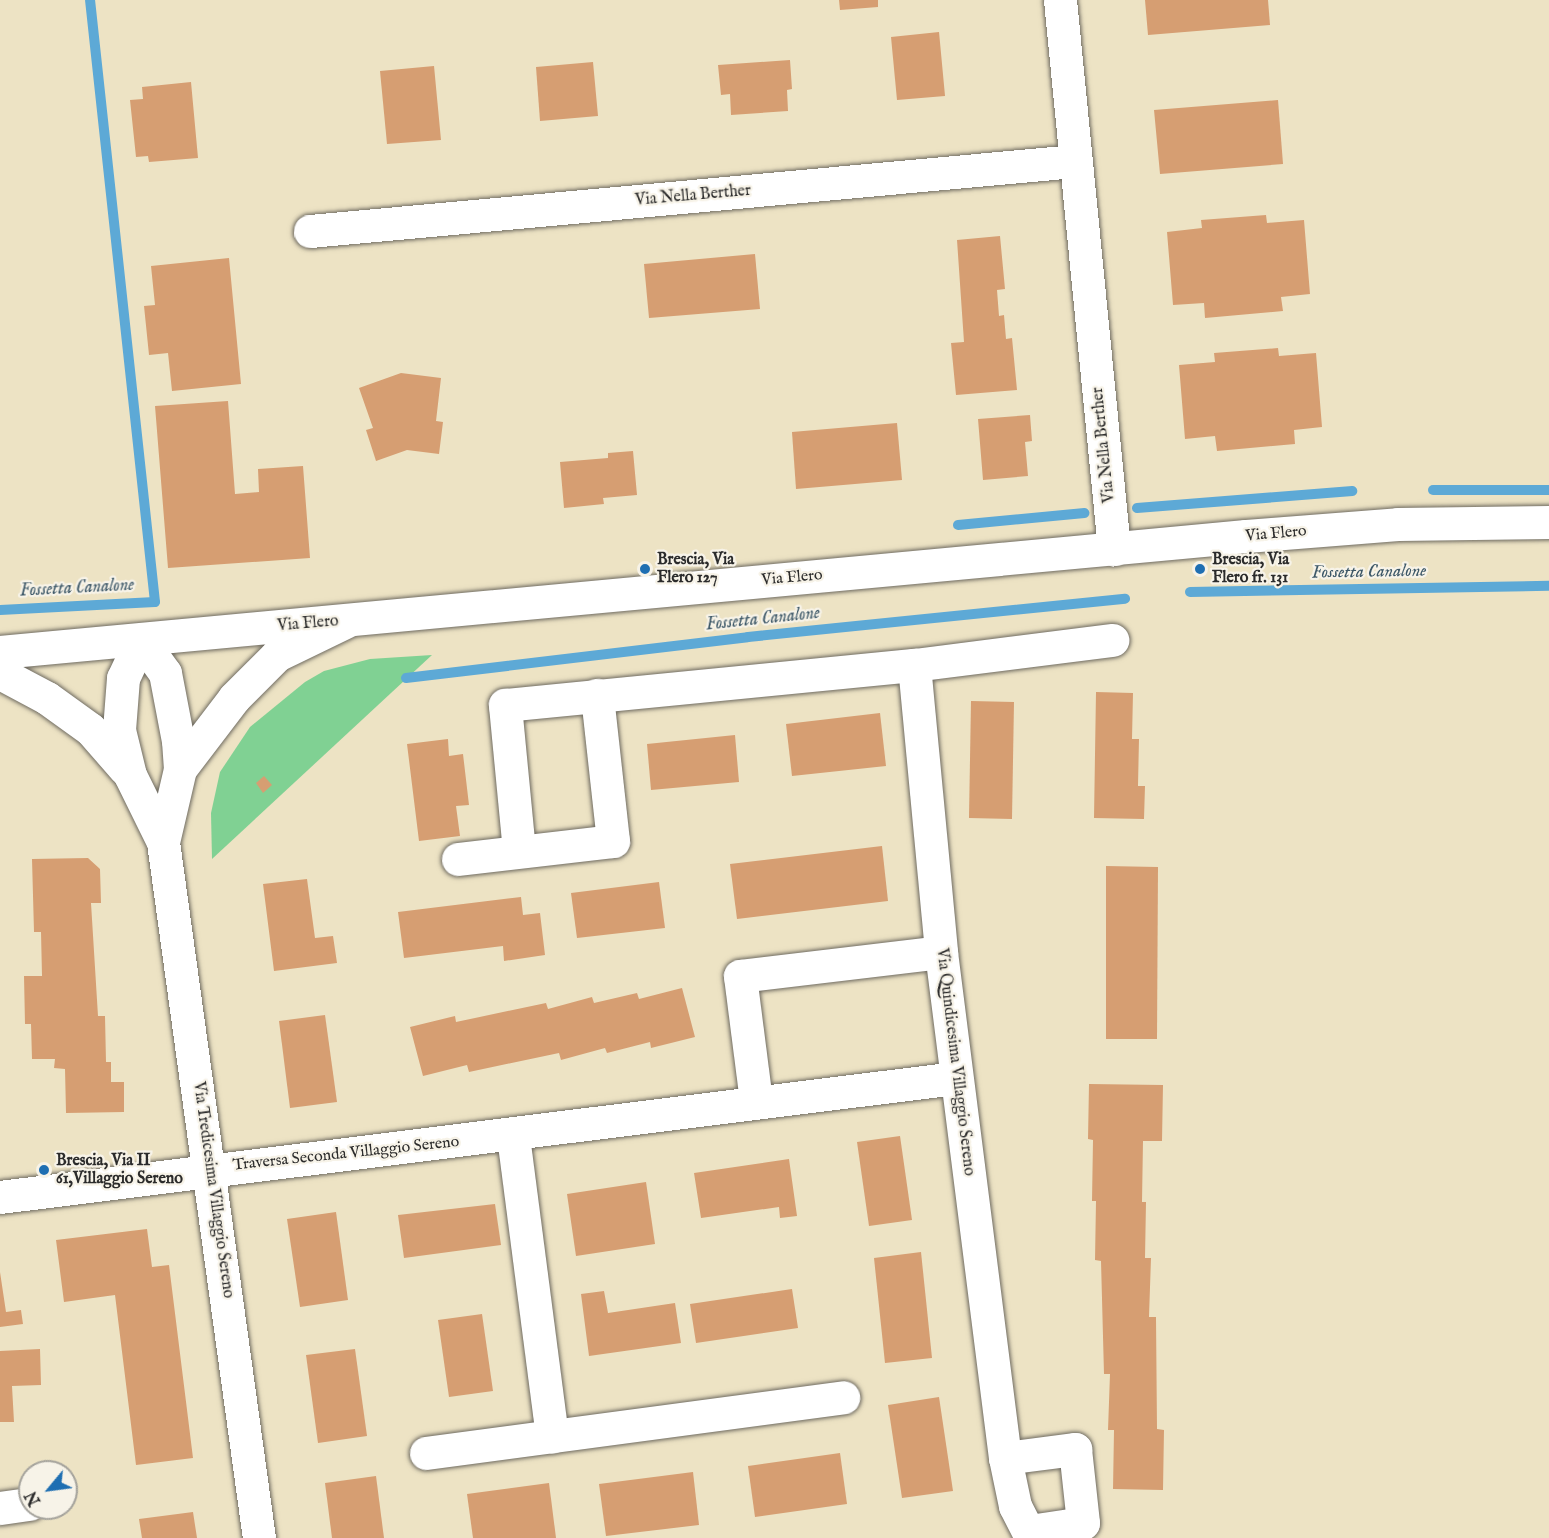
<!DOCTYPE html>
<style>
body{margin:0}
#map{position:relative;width:1549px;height:1538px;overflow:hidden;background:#ede3c4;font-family:"IM FELL English",serif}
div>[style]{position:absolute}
.green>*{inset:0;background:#80d193}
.stream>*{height:10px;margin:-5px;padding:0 5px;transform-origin:5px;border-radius:5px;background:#5da9d6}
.building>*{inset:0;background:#d69e72}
.roads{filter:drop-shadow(0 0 2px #6f6b61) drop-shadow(0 0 2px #6f6b61)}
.minor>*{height:33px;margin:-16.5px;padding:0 16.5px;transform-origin:16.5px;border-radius:16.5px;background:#fff}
.tertiary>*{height:33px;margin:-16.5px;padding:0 16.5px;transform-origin:16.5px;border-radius:16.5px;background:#fff}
.dots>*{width:16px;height:16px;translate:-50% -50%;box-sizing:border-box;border:3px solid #f7f3e8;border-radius:50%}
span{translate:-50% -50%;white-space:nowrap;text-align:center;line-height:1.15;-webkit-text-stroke:4.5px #f7f3e8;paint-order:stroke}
.street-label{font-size:16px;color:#2b2b2b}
.poi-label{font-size:16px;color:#2b2b2b;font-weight:700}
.left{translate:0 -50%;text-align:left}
.water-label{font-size:18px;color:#3c5767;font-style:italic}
.north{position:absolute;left:18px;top:1460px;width:60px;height:60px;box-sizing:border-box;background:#f7f3e8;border:2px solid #a5a39c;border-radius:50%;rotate:241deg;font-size:16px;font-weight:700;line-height:24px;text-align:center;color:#2b2b2b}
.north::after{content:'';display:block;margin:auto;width:21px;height:27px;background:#1f6fb2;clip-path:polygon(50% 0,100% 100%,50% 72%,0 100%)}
</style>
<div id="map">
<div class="green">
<div style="clip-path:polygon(432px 655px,212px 859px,211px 813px,220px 772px,250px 727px,305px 682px,324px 671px,370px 659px)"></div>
</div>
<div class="stream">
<div style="left:1433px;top:490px;width:116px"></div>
<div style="left:1137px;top:508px;width:216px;rotate:-4.5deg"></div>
<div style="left:958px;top:525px;width:127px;rotate:-5.4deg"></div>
<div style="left:1190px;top:592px;width:359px;rotate:-1deg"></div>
<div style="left:0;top:610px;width:155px;rotate:-3deg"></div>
<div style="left:155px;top:602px;width:605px;rotate:-96.16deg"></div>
<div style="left:406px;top:678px;width:344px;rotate:-6.8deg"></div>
<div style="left:748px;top:637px;width:379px;rotate:-5.8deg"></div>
</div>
<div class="building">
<div style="clip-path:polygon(839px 0,878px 0,878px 7px,840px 10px)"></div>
<div style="clip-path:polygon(1145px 0,1268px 0,1270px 25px,1148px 35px)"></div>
<div style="clip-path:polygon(939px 32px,945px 96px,897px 100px,891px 37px)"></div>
<div style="clip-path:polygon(790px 60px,792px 89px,787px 90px,788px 111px,731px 115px,730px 94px,721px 95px,718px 65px)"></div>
<div style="clip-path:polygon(593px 62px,598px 116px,540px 121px,536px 67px)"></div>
<div style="clip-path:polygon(434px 66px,441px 140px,387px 144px,380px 71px)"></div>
<div style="clip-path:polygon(191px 82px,198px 158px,149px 162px,148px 156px,136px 157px,130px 100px,143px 99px,142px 87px)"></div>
<div style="clip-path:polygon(1278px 100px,1283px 164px,1160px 174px,1154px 110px)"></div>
<div style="clip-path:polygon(1266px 215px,1267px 223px,1304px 220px,1310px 294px,1281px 297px,1283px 311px,1205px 318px,1204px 303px,1173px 305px,1167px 232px,1202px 228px,1201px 220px)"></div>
<div style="clip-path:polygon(1000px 236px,1005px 289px,997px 290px,999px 316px,1004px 315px,1006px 339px,1012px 338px,1017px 390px,956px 395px,951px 343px,964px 342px,957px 240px)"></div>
<div style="clip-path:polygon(755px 254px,760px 309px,649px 318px,644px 264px)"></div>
<div style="clip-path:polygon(229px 258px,241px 384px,172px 391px,168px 353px,149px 355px,144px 306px,155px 305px,151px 266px)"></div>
<div style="clip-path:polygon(1278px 348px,1279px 356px,1316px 353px,1322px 427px,1294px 430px,1295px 444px,1217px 451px,1215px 436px,1185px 439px,1179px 365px,1215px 362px,1214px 353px)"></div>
<div style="clip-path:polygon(401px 373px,441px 378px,436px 421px,443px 422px,439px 454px,407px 450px,376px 461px,366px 430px,373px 428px,359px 388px)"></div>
<div style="clip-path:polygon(228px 401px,235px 494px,259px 492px,258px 469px,303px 466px,310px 558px,168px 568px,155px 406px)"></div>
<div style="clip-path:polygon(1030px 415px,1032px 441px,1025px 442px,1028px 476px,983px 480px,978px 419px)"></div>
<div style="clip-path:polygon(897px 423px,902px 480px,796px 489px,792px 432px)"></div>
<div style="clip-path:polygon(633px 451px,637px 495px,603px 498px,604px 504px,564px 508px,560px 462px,608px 458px,608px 453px)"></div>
<div style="clip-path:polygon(1096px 692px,1133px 693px,1132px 739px,1139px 739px,1138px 786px,1145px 786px,1144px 819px,1094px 818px)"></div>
<div style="clip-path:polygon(971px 701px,1014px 702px,1012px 819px,969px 818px)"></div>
<div style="clip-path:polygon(880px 713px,886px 766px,792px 776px,786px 724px)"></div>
<div style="clip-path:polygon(735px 735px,739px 782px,651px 790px,647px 744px)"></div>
<div style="clip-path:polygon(448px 739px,449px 756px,463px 754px,469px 805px,456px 806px,460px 836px,419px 841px,407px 744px)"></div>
<div style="clip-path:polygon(264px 776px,272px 785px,263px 793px,256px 783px)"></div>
<div style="clip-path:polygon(882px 846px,888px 901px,737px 919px,730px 864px)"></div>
<div style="clip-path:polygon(88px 858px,100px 869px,101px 903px,91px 903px,98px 1016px,105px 1016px,106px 1062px,111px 1062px,111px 1082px,124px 1082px,124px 1112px,66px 1113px,65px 1069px,54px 1068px,55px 1059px,32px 1059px,31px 1024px,25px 1024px,24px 976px,42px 976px,41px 932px,34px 932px,32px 859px)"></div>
<div style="clip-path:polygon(1106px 866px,1158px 867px,1157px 1039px,1106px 1039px)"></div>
<div style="clip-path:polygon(307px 879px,315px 938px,333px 936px,337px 963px,274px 971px,263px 884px)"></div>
<div style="clip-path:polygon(659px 882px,665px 928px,577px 938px,571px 893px)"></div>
<div style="clip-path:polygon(521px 897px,523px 915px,540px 913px,545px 955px,504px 961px,503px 946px,404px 958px,398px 912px)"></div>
<div style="clip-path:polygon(682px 988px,695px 1037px,651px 1048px,650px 1042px,607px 1053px,605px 1048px,561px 1060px,559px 1053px,469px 1072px,467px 1065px,423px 1076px,410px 1027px,455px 1016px,456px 1022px,546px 1003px,548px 1009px,592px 997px,594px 1003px,637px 993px,639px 999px)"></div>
<div style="clip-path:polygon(325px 1015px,337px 1102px,290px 1108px,279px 1021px)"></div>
<div style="clip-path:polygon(1089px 1084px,1163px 1085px,1162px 1141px,1143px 1141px,1142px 1202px,1146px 1202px,1145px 1258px,1151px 1258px,1149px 1317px,1156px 1317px,1157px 1429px,1164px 1430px,1163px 1490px,1113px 1489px,1114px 1430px,1108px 1430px,1110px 1374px,1104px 1374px,1101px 1261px,1095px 1260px,1096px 1201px,1092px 1201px,1093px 1140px,1088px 1139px)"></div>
<div style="clip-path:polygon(900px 1136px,912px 1220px,869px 1226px,857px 1142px)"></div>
<div style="clip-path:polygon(789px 1159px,797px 1216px,780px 1218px,779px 1207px,701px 1218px,694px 1173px)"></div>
<div style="clip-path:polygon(646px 1182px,655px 1244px,576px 1256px,567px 1194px)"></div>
<div style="clip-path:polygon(495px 1204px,501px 1245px,404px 1258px,398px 1215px)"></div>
<div style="clip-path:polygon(336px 1212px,348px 1300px,300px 1307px,287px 1219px)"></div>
<div style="clip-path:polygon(147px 1229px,152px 1267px,169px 1265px,193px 1458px,136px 1465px,115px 1295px,64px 1302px,56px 1240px)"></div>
<div style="clip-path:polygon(921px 1252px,932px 1358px,885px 1363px,874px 1258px)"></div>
<div style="clip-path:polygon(0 1272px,6px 1312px,21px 1310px,23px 1324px,0 1327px)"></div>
<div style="clip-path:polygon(792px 1289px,798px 1328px,696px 1343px,690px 1304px)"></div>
<div style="clip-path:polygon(604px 1291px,608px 1313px,675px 1303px,681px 1343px,589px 1356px,581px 1294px)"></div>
<div style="clip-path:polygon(482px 1314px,493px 1391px,449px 1397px,438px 1320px)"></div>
<div style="clip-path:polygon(40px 1349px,41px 1385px,12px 1386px,14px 1422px,0 1422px,0 1351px)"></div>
<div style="clip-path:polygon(355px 1349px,367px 1436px,318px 1443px,306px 1355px)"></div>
<div style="clip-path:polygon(939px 1397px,953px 1491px,902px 1498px,888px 1405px)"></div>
<div style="clip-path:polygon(840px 1453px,847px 1504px,755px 1517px,748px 1466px)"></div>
<div style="clip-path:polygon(693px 1472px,699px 1525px,606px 1536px,599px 1484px)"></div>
<div style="clip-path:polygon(376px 1476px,384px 1538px,332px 1538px,325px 1483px)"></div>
<div style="clip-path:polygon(549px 1483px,556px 1538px,473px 1538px,467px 1494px)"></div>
<div style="clip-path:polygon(193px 1512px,197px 1538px,142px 1538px,139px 1519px)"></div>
</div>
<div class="roads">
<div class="minor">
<div style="left:1060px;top:0;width:552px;rotate:84.38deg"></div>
<div style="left:310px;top:231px;width:768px;rotate:-5.23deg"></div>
<div style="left:914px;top:665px;width:288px;rotate:84.6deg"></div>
<div style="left:941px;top:952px;width:510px;rotate:82.79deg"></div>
<div style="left:1005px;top:1458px;width:49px;rotate:78.2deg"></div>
<div style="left:1015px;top:1506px;width:36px;rotate:63deg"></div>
<div style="left:0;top:673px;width:53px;rotate:28deg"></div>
<div style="left:47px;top:698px;width:53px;rotate:35.8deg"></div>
<div style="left:90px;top:729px;width:53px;rotate:48.8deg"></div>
<div style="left:180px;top:769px;width:89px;rotate:-52.7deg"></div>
<div style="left:234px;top:698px;width:61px;rotate:-45deg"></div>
<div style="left:277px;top:655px;width:76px;rotate:-25.9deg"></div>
<div style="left:163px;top:842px;width:75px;rotate:-76.9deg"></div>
<div style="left:180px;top:769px;width:28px;rotate:-94deg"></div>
<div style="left:178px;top:741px;width:69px;rotate:-100.8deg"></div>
<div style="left:165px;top:673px;width:41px;rotate:-126deg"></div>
<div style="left:141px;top:640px;width:42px;rotate:115.3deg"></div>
<div style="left:123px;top:678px;width:52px;rotate:94.4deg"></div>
<div style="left:119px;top:730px;width:46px;rotate:76.3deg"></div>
<div style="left:130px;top:775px;width:75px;rotate:63.8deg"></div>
<div style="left:163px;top:842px;width:703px;rotate:82.15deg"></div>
<div style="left:519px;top:851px;width:147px;rotate:-95.5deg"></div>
<div style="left:505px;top:705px;width:411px;rotate:-5.6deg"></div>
<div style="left:914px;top:665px;width:200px;rotate:-7.2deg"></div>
<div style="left:458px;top:859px;width:156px;rotate:-6.6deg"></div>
<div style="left:613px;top:841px;width:147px;rotate:-96.3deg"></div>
<div style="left:756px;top:1101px;width:126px;rotate:-97.3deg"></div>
<div style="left:740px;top:976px;width:202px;rotate:-6.8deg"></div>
<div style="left:513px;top:1136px;width:303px;rotate:82.6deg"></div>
<div style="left:0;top:1197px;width:963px;rotate:-7.1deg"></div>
<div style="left:426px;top:1453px;width:421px;rotate:-7.6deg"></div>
<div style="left:1005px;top:1458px;width:71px;rotate:-7.3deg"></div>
<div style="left:1075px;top:1449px;width:74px;rotate:83.8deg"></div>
<div style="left:1083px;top:1523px;width:54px;rotate:171.4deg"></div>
<div style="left:0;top:1508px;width:30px;rotate:-8deg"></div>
</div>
<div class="tertiary">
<div style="left:0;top:652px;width:1251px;rotate:-5.32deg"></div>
<div style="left:1246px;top:536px;width:152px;rotate:-4.5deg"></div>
<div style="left:1398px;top:524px;width:151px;rotate:-0.8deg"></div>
</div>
</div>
<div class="dots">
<div style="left:645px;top:569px;background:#1f6fb2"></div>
<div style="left:1200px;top:569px;background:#1f6fb2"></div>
<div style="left:44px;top:1170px;background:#1f6fb2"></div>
</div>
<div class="street-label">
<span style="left:693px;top:196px;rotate:-5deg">Via Nella Berther</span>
<span style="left:1104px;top:445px;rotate:-96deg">Via Nella Berther</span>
<span style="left:1276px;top:534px;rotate:-5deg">Via Flero</span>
<span style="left:792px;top:578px;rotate:-5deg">Via Flero</span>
<span style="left:308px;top:624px;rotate:-5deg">Via Flero</span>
<span style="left:955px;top:1062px;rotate:83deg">Via Quindicesima Villaggio Sereno</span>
<span style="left:346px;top:1154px;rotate:-6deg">Traversa Seconda Villaggio Sereno</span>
<span style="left:213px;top:1190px;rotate:82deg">Via Tredicesima Villaggio Sereno</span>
</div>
<div class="poi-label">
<span class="left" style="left:657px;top:569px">Brescia, Via<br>Flero 127</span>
<span class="left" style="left:1212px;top:569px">Brescia, Via<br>Flero fr. 131</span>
<span class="left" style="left:56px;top:1170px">Brescia, Via II<br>61,Villaggio Sereno</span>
</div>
<div class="water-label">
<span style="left:1369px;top:573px;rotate:-1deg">Fossetta Canalone</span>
<span style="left:77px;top:589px;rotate:-3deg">Fossetta Canalone</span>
<span style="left:763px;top:620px;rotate:-6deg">Fossetta Canalone</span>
</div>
<div class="north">N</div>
</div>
